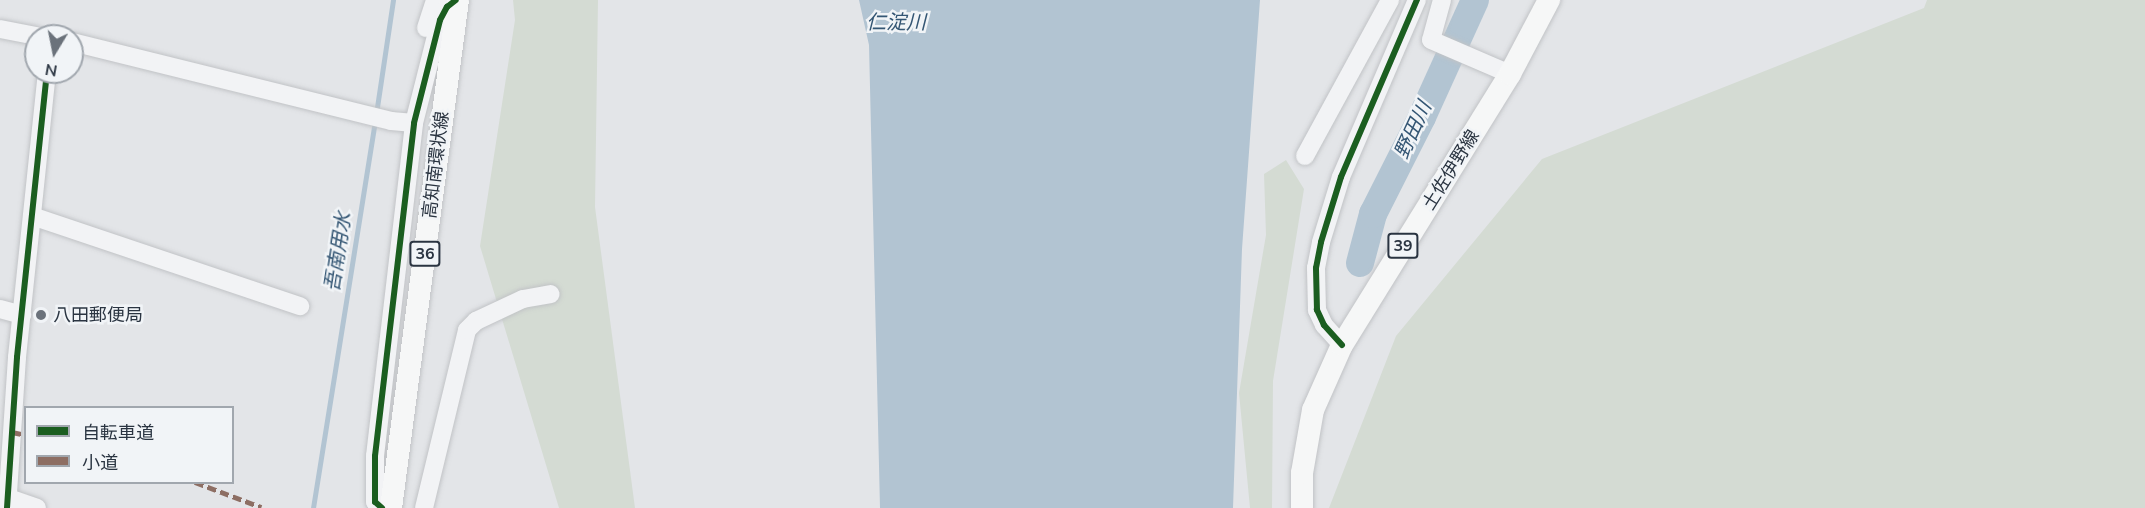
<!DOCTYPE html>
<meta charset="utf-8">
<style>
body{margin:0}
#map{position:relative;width:2145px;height:508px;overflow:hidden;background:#e3e5e8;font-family:"Nunito Sans","Noto Sans JP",sans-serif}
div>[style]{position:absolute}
.green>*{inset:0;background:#d4dbd3}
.water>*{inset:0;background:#b2c4d2}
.stream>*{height:4.5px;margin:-2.25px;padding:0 2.25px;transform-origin:2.25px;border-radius:2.25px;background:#b2c4d2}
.river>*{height:28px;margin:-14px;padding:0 14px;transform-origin:14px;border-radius:14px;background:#b2c4d2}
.roads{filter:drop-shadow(0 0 2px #c1c3c6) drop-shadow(0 0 2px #c1c3c6)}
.minor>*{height:18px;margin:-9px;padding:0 9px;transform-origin:9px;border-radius:9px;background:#f2f3f5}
.major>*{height:22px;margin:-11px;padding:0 11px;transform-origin:11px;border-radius:11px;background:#f6f7f7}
.quiet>*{height:4.5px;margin-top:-2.25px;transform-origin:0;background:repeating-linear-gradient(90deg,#8d6e63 0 9px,transparent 0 13.5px)}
.cycleway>*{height:6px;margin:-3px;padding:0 3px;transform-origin:3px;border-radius:3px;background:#1b5e20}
.dots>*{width:16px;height:16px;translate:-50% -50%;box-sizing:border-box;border:3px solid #f1f4f7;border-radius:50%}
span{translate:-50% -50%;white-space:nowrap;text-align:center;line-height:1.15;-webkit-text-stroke:5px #f1f4f7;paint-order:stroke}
.shield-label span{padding:2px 4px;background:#f1f4f7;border:2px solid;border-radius:4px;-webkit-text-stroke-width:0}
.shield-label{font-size:16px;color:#2a3441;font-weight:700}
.street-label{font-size:18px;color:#2a3441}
.poi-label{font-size:18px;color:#2a3441}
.left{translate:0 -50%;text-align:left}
.water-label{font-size:20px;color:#345674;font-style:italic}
.legend{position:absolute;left:24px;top:406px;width:210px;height:78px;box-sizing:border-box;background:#f1f4f7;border:2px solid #a1a7ae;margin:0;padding:8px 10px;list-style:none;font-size:18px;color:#2a3441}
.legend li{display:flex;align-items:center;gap:12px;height:30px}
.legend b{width:30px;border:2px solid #a1a7ae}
.north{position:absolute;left:24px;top:24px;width:60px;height:60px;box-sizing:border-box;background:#f1f4f7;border:2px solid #a1a7ae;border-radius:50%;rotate:190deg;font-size:16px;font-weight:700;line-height:24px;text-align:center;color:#2a3441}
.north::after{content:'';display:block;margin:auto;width:21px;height:27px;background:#6b727b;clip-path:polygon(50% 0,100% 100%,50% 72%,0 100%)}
</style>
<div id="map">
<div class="green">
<div style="clip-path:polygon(513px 0,598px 0,595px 207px,635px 508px,559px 508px,480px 246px,515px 20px)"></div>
<div style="clip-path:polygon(1927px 0,2145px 0,2145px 508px,1329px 508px,1396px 336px,1542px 159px,1924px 8px)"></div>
<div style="clip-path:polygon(1286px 160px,1304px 189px,1273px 381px,1272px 508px,1250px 508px,1239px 393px,1266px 235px,1264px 174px)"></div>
</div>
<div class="water">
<div style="clip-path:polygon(859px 0,1260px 0,1242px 249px,1233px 508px,880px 508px,869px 45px)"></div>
</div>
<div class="stream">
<div style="left:376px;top:114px;width:115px;rotate:-81.5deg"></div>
<div style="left:313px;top:508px;width:390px;rotate:-80.9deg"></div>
</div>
<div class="river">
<div style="left:1360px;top:263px;width:51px;rotate:-75.1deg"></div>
<div style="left:1373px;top:214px;width:109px;rotate:-63.2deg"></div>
<div style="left:1422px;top:117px;width:128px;rotate:-65.6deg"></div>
</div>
<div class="roads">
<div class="minor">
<div style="left:1442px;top:0;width:41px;rotate:105.4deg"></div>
<div style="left:1431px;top:40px;width:86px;rotate:23.3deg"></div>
<div style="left:426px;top:28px;width:29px;rotate:-72deg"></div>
<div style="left:0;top:29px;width:37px;rotate:11deg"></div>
<div style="left:72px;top:42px;width:329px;rotate:13.9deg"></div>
<div style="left:391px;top:121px;width:23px;rotate:5deg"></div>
<div style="left:1305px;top:156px;width:178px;rotate:-61.4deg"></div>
<div style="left:32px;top:216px;width:283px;rotate:18.6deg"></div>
<div style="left:0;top:309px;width:23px;rotate:15deg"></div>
<div style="left:1342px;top:345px;width:27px;rotate:-132deg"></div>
<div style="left:1324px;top:325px;width:17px;rotate:-115deg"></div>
<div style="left:1317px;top:310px;width:42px;rotate:-91.4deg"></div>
<div style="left:1316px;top:268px;width:26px;rotate:-79deg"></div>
<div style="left:1321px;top:242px;width:68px;rotate:-72.9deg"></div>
<div style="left:1341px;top:177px;width:193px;rotate:-66.8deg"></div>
<div style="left:0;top:495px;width:39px;rotate:19deg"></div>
<div style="left:7px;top:508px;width:151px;rotate:-86.2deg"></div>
<div style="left:17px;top:357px;width:287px;rotate:-84deg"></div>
<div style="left:382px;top:508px;width:9px;rotate:-139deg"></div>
<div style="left:375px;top:502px;width:46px;rotate:-90deg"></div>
<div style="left:375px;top:456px;width:335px;rotate:-83.3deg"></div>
<div style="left:414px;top:123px;width:106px;rotate:-75.8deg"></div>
<div style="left:440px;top:20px;width:15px;rotate:-62deg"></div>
<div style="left:447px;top:7px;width:11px;rotate:-38deg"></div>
<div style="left:424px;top:508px;width:183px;rotate:-76.4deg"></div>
<div style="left:467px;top:330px;width:13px;rotate:-45deg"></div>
<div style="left:476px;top:321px;width:52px;rotate:-25.1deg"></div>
<div style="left:523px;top:299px;width:28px;rotate:-10deg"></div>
</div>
<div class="major">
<div style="left:391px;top:508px;width:512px;rotate:-82.49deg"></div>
<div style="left:1302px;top:508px;width:35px;rotate:-90deg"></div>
<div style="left:1302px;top:473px;width:64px;rotate:-80.1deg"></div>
<div style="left:1313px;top:410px;width:71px;rotate:-66deg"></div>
<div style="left:1342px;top:345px;width:319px;rotate:-58.2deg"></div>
<div style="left:1510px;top:74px;width:84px;rotate:-62.2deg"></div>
</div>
</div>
<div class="quiet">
<div style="left:12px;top:432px;width:14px;rotate:12deg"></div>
<div style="left:195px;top:482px;width:71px;rotate:20.7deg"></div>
</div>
<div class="cycleway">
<div style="left:1342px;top:345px;width:27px;rotate:-132deg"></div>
<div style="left:1324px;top:325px;width:17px;rotate:-115deg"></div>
<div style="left:1317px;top:310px;width:42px;rotate:-91.4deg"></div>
<div style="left:1316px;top:268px;width:26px;rotate:-79deg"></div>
<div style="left:1321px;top:242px;width:68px;rotate:-72.9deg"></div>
<div style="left:1341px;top:177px;width:193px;rotate:-66.8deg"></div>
<div style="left:7px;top:508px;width:151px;rotate:-86.2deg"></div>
<div style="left:17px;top:357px;width:287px;rotate:-84deg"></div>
<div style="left:382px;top:508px;width:9px;rotate:-139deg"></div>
<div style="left:375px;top:502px;width:46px;rotate:-90deg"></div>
<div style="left:375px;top:456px;width:335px;rotate:-83.3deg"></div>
<div style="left:414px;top:123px;width:106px;rotate:-75.8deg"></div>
<div style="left:440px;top:20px;width:15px;rotate:-62deg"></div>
<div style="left:447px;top:7px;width:11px;rotate:-38deg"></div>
</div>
<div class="dots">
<div style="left:41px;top:315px;background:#6b727b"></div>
</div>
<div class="shield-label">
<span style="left:1403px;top:246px">39</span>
<span style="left:425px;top:254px">36</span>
</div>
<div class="street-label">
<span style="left:436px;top:165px;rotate:-83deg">高知南環状線</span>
<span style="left:1451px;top:170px;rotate:-58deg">土佐伊野線</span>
</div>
<div class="poi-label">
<span class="left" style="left:53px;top:315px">八田郵便局</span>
</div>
<div class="water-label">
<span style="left:896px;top:22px">仁淀川</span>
<span style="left:1413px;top:130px;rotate:-65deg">野田川</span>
<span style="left:338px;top:252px;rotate:-81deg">吾南用水</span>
</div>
<ul class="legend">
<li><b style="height:8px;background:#1b5e20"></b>自転車道</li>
<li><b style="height:8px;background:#8d6e63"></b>小道</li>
</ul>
<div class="north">N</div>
</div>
